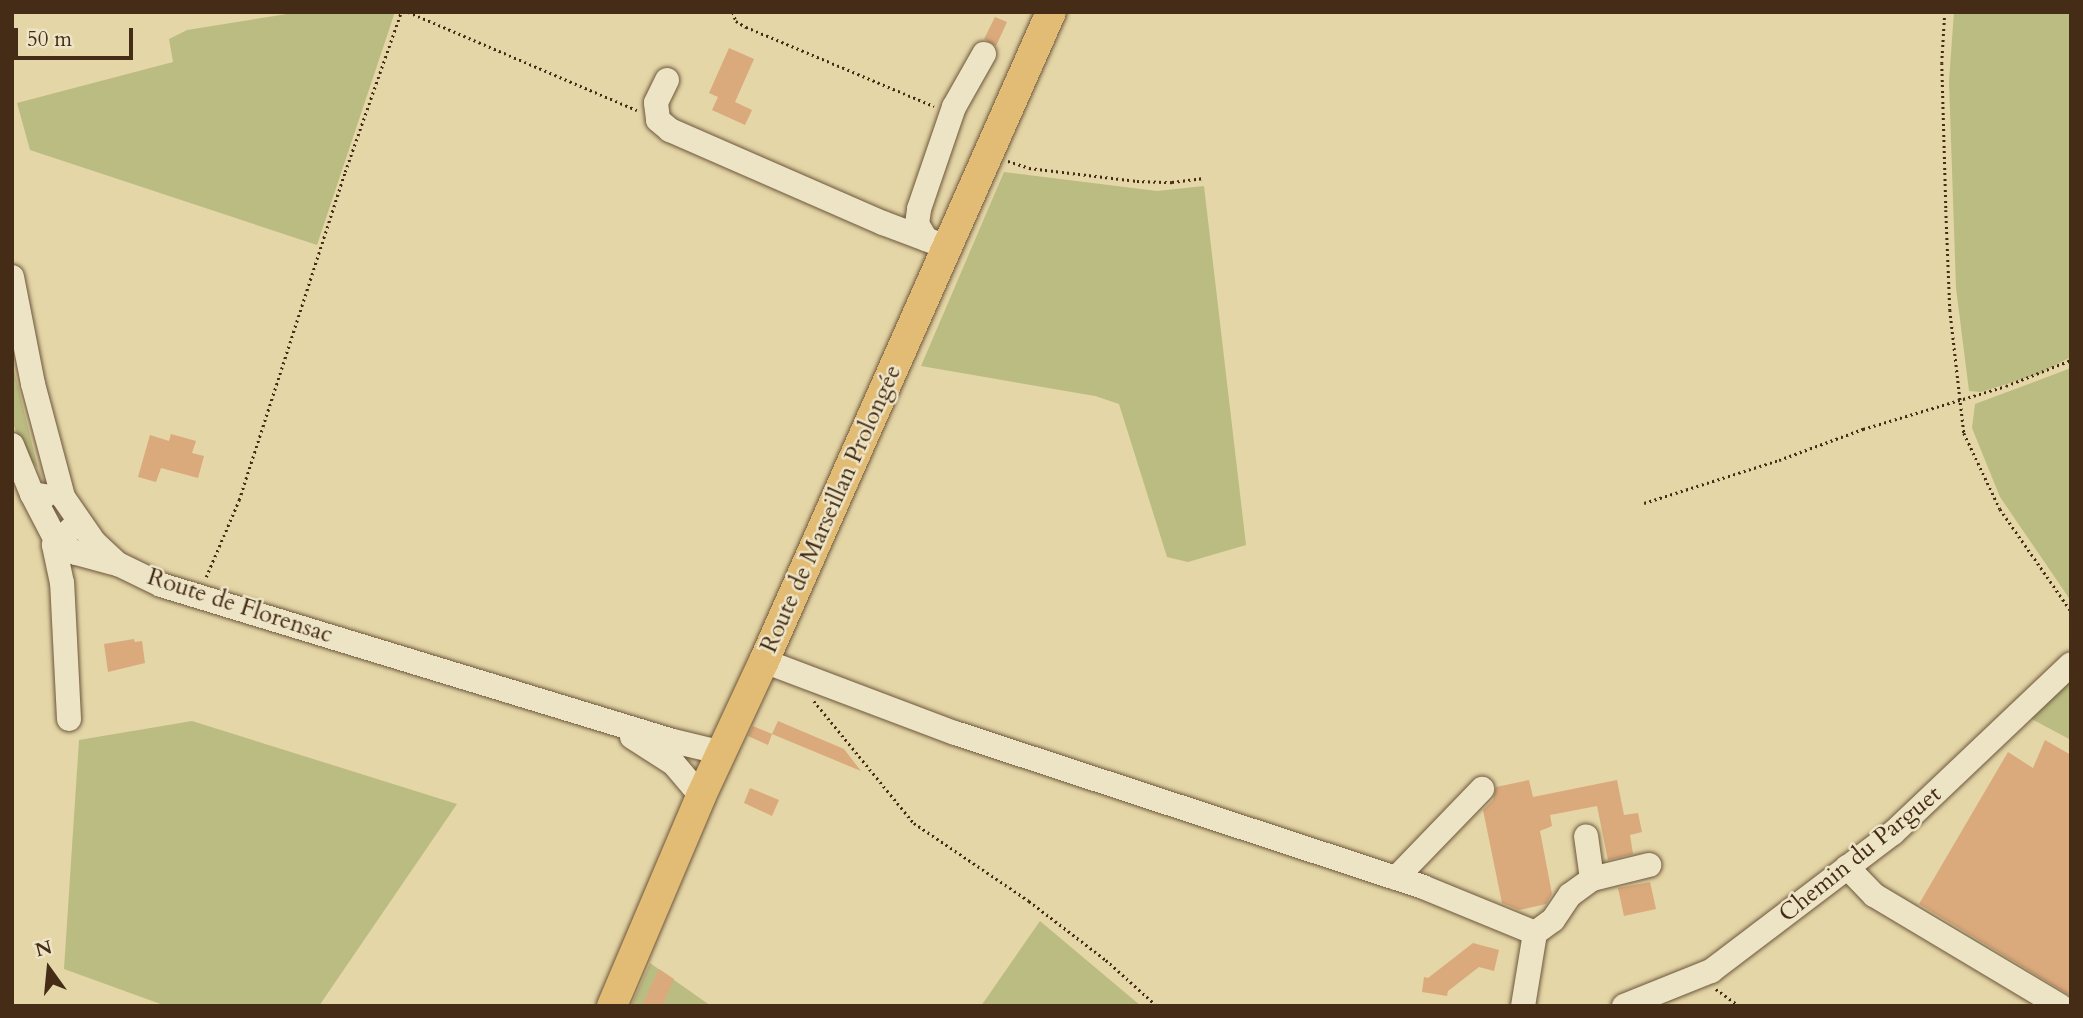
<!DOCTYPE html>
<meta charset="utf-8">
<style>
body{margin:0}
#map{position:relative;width:2083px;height:1018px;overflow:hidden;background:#e4d6a7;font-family:Cardo,serif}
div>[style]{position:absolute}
.green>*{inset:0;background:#bbbc82}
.building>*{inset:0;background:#daa97c}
.path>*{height:2.5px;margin-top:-1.25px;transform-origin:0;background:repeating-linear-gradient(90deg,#452c17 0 2px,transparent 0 5.5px)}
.roads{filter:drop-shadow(0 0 2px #6d563b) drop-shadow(0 0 2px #6d563b)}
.minor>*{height:24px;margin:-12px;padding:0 12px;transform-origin:12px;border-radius:12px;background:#ede4c6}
.major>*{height:30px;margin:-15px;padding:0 15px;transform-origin:15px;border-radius:15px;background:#e2bb74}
span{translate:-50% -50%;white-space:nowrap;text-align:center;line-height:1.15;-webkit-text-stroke:5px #ede4c6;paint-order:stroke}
.street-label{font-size:24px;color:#452c17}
.frame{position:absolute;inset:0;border:14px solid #452c17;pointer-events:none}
.north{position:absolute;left:14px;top:934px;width:70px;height:70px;-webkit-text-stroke:5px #ede4c6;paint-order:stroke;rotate:345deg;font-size:19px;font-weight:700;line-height:28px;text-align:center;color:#452c17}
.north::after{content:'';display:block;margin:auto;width:24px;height:32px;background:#452c17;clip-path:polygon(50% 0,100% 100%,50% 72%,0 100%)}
.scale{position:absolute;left:14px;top:28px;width:119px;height:32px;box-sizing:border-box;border:4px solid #452c17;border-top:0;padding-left:9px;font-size:21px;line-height:24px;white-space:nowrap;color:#452c17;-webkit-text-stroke:5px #ede4c6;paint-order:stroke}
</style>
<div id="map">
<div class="green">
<div style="clip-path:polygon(299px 12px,395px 12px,317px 245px,30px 150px,17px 103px,173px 62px,169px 39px,187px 30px)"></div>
<div style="clip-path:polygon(1954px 12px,2071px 12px,2071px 357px,2039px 374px,1981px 392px,1969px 391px,1956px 288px,1949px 81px)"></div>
<div style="clip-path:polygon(1004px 172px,1157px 191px,1204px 186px,1246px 545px,1188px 562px,1167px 557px,1119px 404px,1095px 396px,921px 366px)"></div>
<div style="clip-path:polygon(12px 362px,38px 468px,28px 458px,12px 422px)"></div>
<div style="clip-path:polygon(2071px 368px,2071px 601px,2000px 497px,1972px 428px,1975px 404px)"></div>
<div style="clip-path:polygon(2071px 677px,2071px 740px,2028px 717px)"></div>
<div style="clip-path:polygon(192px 721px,457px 804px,319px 1006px,166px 1006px,64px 969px,79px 740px)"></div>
<div style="clip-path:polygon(1040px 921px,1141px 1006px,981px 1006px)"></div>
<div style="clip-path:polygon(650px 963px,711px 1006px,631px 1006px)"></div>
</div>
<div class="building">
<div style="clip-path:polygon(995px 17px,1007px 22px,996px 46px,984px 39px)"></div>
<div style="clip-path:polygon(729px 48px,754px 59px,735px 102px,752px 110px,745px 125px,712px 110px,718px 97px,709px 93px)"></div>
<div style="clip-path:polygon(171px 434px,196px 441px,192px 453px,204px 456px,198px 478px,161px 468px,156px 482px,138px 477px,150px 435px,169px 441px)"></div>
<div style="clip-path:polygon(134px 639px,135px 642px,142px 641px,145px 663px,108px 672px,104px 644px)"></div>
<div style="clip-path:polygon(778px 721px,844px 749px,861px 771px,772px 734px)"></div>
<div style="clip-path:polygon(753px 726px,772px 734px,768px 745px,748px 736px)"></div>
<div style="clip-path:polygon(2045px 740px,2071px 755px,2071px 996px,1919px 904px,2008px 752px,2033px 768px)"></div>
<div style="clip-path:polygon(1529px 780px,1533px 797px,1617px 780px,1624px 815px,1638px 813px,1642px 832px,1630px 835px,1633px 854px,1608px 860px,1597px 806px,1550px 815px,1552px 826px,1540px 831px,1552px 894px,1546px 904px,1519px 910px,1502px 903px,1483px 810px,1493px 800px,1496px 787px)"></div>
<div style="clip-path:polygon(750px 788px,779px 800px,772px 816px,744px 803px)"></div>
<div style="clip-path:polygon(1650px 882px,1656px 909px,1624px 916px,1618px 888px)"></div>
<div style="clip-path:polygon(1473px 943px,1499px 950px,1494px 971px,1479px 967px,1448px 991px,1447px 996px,1422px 992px,1424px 977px,1428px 978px)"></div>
<div style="clip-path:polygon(659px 969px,674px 979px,662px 1006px,642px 1006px)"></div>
</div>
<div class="path">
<div style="left:408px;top:12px;width:249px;rotate:23.2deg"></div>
<div style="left:733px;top:12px;width:9px;rotate:72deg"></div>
<div style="left:736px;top:21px;width:12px;rotate:31deg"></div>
<div style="left:746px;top:27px;width:204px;rotate:22.8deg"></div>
<div style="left:1945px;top:12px;width:51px;rotate:93.4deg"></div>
<div style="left:1942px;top:63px;width:147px;rotate:88.4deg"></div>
<div style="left:1946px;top:210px;width:100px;rotate:87.7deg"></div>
<div style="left:1950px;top:310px;width:124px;rotate:83.5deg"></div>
<div style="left:1964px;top:433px;width:84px;rotate:64.7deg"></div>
<div style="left:2000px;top:509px;width:124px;rotate:55.2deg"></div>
<div style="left:1008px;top:161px;width:22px;rotate:18deg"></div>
<div style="left:1029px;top:168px;width:109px;rotate:6.9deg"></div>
<div style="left:1137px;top:181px;width:35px;rotate:2deg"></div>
<div style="left:1172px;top:182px;width:32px;rotate:-7deg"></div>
<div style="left:1644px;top:503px;width:142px;rotate:-17.7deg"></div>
<div style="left:1779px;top:460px;width:90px;rotate:-20.3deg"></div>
<div style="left:1863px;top:429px;width:149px;rotate:-16.7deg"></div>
<div style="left:2006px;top:386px;width:70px;rotate:-21.8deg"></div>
<div style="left:206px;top:577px;width:84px;rotate:-66.8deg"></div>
<div style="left:239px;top:500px;width:345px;rotate:-72.1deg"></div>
<div style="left:345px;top:172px;width:170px;rotate:-70.7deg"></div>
<div style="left:814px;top:701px;width:158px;rotate:50.7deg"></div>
<div style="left:914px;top:823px;width:139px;rotate:34.1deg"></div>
<div style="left:1029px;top:901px;width:97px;rotate:37.5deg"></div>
<div style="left:1106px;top:960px;width:69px;rotate:42deg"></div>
<div style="left:1716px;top:989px;width:29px;rotate:36deg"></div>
</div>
<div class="roads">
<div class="minor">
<div style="left:667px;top:80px;width:25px;rotate:116deg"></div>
<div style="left:656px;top:103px;width:17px;rotate:83deg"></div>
<div style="left:658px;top:120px;width:16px;rotate:40deg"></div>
<div style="left:670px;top:130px;width:232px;rotate:23.6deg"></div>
<div style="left:883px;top:223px;width:68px;rotate:20.6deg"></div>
<div style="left:926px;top:239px;width:17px;rotate:-121deg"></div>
<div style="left:917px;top:224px;width:15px;rotate:-82deg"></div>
<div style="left:919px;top:209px;width:108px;rotate:-71.1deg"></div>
<div style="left:954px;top:107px;width:61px;rotate:-60.5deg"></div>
<div style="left:12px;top:277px;width:109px;rotate:78.9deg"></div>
<div style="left:33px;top:384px;width:117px;rotate:75.1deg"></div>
<div style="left:63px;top:497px;width:55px;rotate:55.4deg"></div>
<div style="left:94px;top:542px;width:33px;rotate:43deg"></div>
<div style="left:118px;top:564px;width:48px;rotate:26deg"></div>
<div style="left:161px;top:585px;width:535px;rotate:16.95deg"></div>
<div style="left:673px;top:741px;width:51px;rotate:13.5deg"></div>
<div style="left:12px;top:445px;width:53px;rotate:67.8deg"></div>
<div style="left:32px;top:494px;width:13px;rotate:9deg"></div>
<div style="left:32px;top:494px;width:54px;rotate:62.5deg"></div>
<div style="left:57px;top:542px;width:22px;rotate:30deg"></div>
<div style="left:76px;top:553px;width:38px;rotate:15deg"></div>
<div style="left:764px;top:661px;width:204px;rotate:20.7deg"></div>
<div style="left:955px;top:733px;width:493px;rotate:18.2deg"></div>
<div style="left:1423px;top:887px;width:121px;rotate:22.3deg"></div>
<div style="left:1535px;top:933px;width:74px;rotate:99.3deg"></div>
<div style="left:69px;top:719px;width:136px;rotate:-92.9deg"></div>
<div style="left:62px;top:583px;width:39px;rotate:-102deg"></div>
<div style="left:54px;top:545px;width:34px;rotate:-43deg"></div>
<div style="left:632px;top:737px;width:50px;rotate:32.7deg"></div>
<div style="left:674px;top:764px;width:42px;rotate:49.8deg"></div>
<div style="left:1847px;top:867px;width:39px;rotate:46deg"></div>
<div style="left:1874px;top:895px;width:217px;rotate:30.8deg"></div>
<div style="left:1396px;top:878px;width:124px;rotate:-46deg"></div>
<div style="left:1592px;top:879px;width:59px;rotate:-13.8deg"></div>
<div style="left:1535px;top:933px;width:22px;rotate:-36deg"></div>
<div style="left:1553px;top:920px;width:30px;rotate:-56deg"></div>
<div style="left:1570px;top:895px;width:27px;rotate:-36deg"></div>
<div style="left:1592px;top:879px;width:43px;rotate:-97.9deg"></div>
<div style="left:1624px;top:1006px;width:94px;rotate:-21.9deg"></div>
<div style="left:1711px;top:971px;width:228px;rotate:-37.2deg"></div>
<div style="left:1893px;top:833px;width:245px;rotate:-43.5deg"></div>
</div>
<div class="major">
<div style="left:612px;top:1006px;width:228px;rotate:-67deg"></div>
<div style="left:701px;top:796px;width:149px;rotate:-65deg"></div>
<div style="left:764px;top:661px;width:710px;rotate:-66.14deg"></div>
</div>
</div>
<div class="street-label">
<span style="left:831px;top:509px;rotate:-66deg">Route de Marseillan Prolongée</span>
<span style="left:240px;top:606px;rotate:18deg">Route de Florensac</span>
<span style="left:1860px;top:854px;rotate:-39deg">Chemin du Parguet</span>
</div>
<div class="frame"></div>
<div class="north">N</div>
<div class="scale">50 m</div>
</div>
